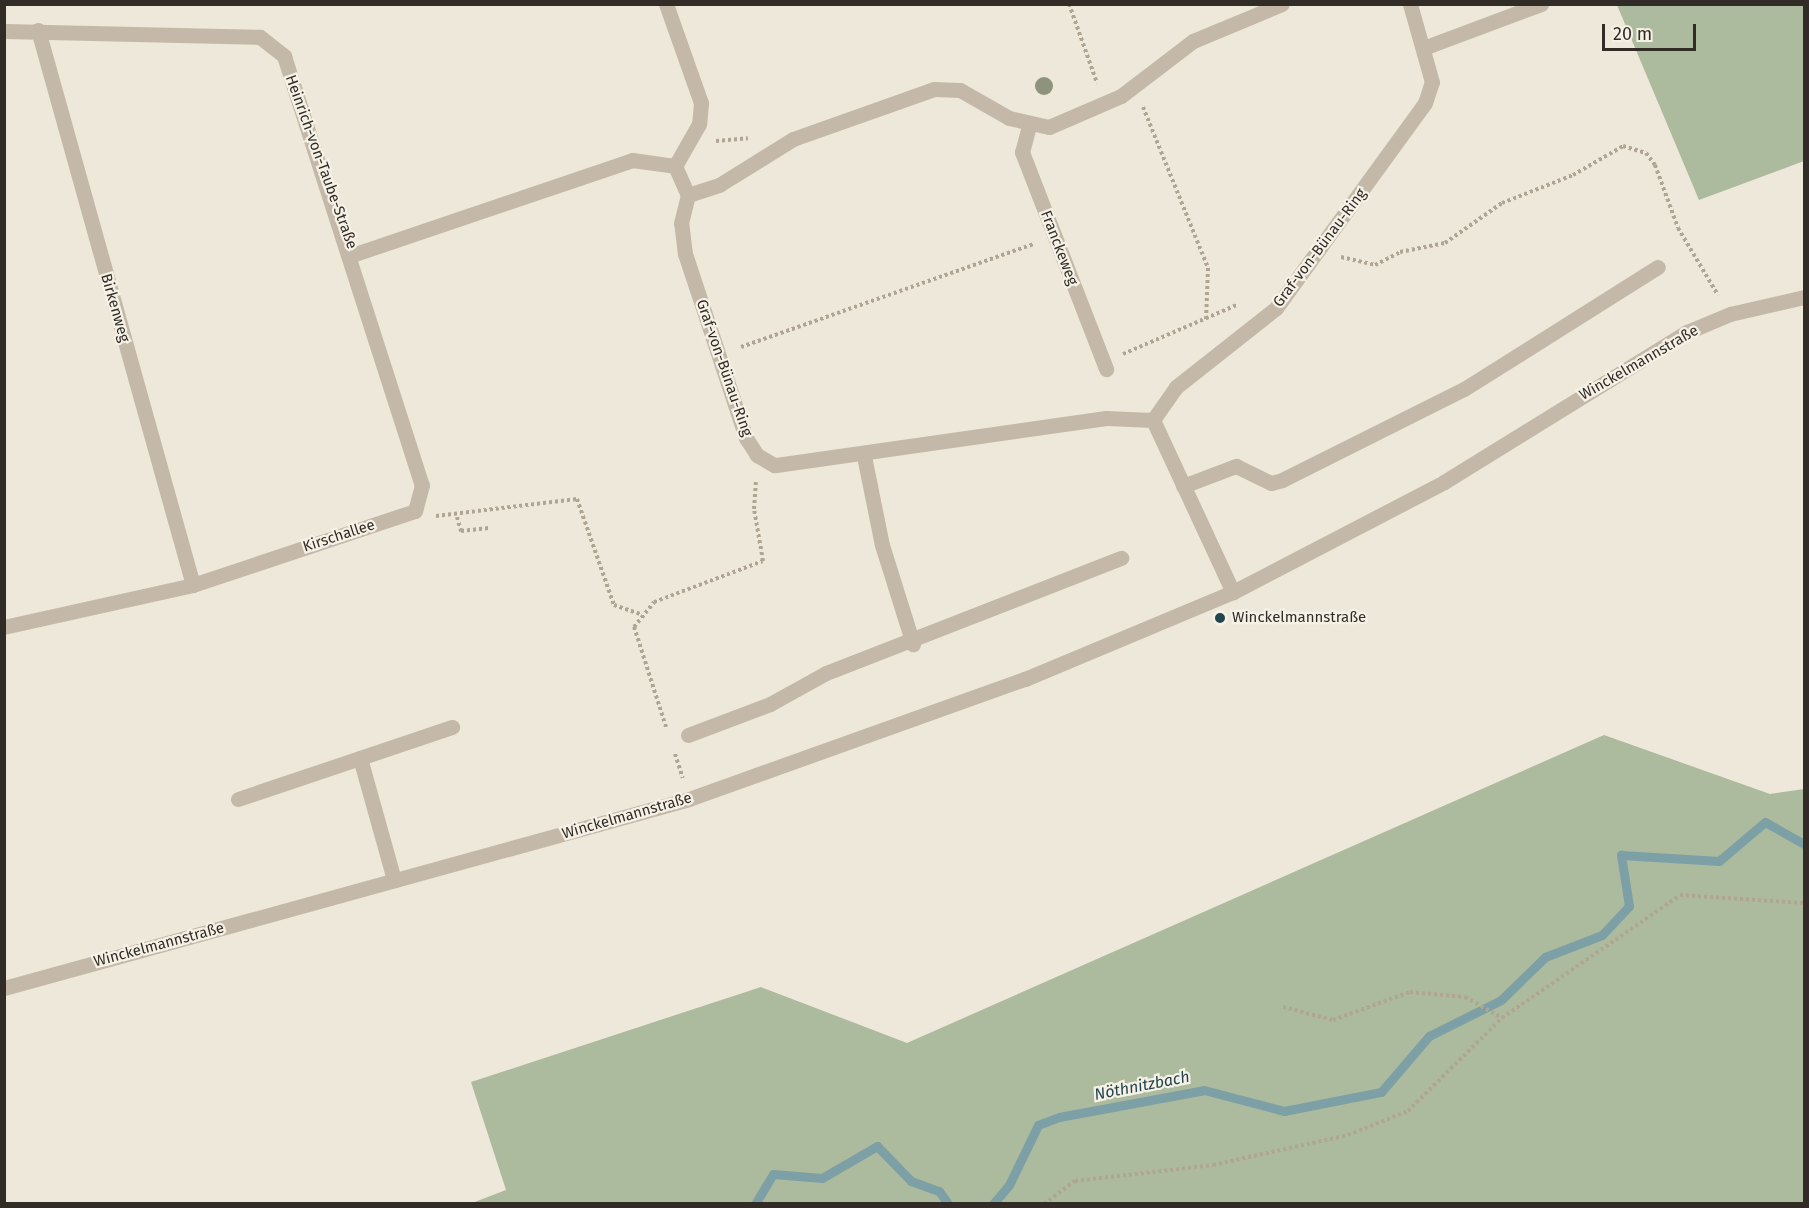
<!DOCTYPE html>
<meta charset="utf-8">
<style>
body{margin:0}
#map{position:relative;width:1809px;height:1208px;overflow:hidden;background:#eee8db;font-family:"Fira Sans",sans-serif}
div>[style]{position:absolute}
.green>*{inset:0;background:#acbb9d}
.stream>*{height:9px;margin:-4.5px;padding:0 4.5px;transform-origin:4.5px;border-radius:4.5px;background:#7da0a7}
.path>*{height:4px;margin-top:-2px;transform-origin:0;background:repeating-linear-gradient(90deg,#b0a493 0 3px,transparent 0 6px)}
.lane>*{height:15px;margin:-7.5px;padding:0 7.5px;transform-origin:7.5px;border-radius:7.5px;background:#c4b9a8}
.street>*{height:15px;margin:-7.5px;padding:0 7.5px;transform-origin:7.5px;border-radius:7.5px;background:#c4b9a8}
.trees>*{width:18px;height:18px;margin:-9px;border-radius:50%;background:#8d937c}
.dots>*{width:16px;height:16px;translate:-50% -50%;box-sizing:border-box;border:3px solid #f6f1e6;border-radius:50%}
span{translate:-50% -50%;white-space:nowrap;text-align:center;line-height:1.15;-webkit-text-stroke:4.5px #f6f1e6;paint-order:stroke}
.street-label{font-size:15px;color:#322c27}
.poi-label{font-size:15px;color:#322c27}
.left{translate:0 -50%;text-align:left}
.water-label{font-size:16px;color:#22454f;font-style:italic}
.frame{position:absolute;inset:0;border:6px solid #322c27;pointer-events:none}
.scale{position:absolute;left:1602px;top:24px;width:94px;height:27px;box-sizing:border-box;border:3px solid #322c27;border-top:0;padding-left:8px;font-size:18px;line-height:21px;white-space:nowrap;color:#322c27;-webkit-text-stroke:4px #f6f1e6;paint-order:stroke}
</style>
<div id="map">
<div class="green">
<div style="clip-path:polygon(1617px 5px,1804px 5px,1804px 161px,1699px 200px)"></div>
<div style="clip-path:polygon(1604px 735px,1770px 794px,1804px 789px,1804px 1203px,472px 1203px,506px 1190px,471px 1082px,761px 987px,907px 1043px)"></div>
</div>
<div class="stream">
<div style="left:755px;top:1204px;width:35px;rotate:-59deg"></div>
<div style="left:773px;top:1174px;width:49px;rotate:4.7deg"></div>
<div style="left:822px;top:1178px;width:64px;rotate:-30.2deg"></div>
<div style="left:877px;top:1146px;width:49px;rotate:45.8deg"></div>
<div style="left:911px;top:1181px;width:30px;rotate:20deg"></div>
<div style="left:939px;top:1191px;width:16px;rotate:55deg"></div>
<div style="left:993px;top:1204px;width:25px;rotate:-50deg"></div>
<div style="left:1009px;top:1185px;width:67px;rotate:-64.2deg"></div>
<div style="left:1038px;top:1125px;width:22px;rotate:-21deg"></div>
<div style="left:1059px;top:1117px;width:147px;rotate:-10.5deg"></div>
<div style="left:1204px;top:1090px;width:83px;rotate:14.7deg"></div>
<div style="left:1284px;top:1111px;width:99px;rotate:-11.1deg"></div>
<div style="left:1381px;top:1092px;width:74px;rotate:-49.4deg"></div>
<div style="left:1429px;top:1036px;width:80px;rotate:-26.6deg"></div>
<div style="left:1501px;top:1000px;width:62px;rotate:-44.3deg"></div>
<div style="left:1545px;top:957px;width:61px;rotate:-21.1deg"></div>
<div style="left:1602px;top:935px;width:40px;rotate:-47deg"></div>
<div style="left:1629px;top:906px;width:52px;rotate:-98.9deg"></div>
<div style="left:1621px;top:855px;width:98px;rotate:3.5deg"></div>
<div style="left:1719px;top:861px;width:60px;rotate:-40.3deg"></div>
<div style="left:1765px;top:822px;width:45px;rotate:29.4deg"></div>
</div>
<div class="path">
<div style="left:1069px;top:4px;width:84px;rotate:70.5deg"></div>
<div style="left:1143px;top:107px;width:174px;rotate:68deg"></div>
<div style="left:1208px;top:268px;width:53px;rotate:92.2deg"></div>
<div style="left:716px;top:141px;width:32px;rotate:-5deg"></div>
<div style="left:1341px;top:257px;width:35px;rotate:13deg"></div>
<div style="left:1375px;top:265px;width:28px;rotate:-27deg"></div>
<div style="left:1400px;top:252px;width:46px;rotate:-11.3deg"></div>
<div style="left:1445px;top:243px;width:70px;rotate:-35.1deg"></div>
<div style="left:1502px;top:203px;width:76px;rotate:-21.5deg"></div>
<div style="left:1573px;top:175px;width:58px;rotate:-30.1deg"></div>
<div style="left:1623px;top:146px;width:24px;rotate:17deg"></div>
<div style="left:1646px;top:153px;width:15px;rotate:53deg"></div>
<div style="left:1655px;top:165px;width:67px;rotate:69.9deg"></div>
<div style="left:1678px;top:228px;width:78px;rotate:59.2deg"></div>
<div style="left:741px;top:347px;width:310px;rotate:-19.4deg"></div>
<div style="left:1123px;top:354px;width:124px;rotate:-23.3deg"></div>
<div style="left:436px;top:516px;width:142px;rotate:-6.9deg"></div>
<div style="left:577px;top:499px;width:112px;rotate:70.8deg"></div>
<div style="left:614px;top:605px;width:28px;rotate:19deg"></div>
<div style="left:457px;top:517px;width:15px;rotate:74deg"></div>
<div style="left:461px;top:531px;width:28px;rotate:-6deg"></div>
<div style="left:666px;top:727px;width:105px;rotate:-107.7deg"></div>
<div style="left:634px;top:627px;width:32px;rotate:-51deg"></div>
<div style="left:654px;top:602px;width:116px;rotate:-20.6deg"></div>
<div style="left:763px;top:561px;width:53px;rotate:-99.8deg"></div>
<div style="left:754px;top:509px;width:27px;rotate:-86deg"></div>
<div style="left:675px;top:754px;width:25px;rotate:72deg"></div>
<div style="left:1283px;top:1007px;width:52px;rotate:14.6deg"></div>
<div style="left:1333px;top:1020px;width:82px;rotate:-20deg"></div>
<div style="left:1410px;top:992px;width:55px;rotate:5.2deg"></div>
<div style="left:1465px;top:997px;width:43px;rotate:29.6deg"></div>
<div style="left:1044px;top:1204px;width:39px;rotate:-37deg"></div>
<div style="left:1075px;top:1181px;width:139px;rotate:-6.6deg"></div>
<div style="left:1213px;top:1165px;width:138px;rotate:-12.5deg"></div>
<div style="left:1348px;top:1135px;width:65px;rotate:-21.8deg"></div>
<div style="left:1408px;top:1111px;width:132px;rotate:-44.7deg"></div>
<div style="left:1502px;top:1018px;width:216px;rotate:-34.6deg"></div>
<div style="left:1680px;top:895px;width:124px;rotate:3.7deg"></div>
</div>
<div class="lane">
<div style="left:1426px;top:47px;width:123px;rotate:-20.5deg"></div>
<div style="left:1183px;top:486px;width:57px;rotate:-20.7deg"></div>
<div style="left:1236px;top:466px;width:39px;rotate:26deg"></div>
<div style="left:1271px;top:483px;width:11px;rotate:-15deg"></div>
<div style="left:1282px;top:480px;width:203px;rotate:-26.6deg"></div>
<div style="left:1464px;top:389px;width:229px;rotate:-32.2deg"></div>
<div style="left:360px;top:758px;width:127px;rotate:74.4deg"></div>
<div style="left:238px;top:799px;width:226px;rotate:-18.6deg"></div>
</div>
<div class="street">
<div style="left:666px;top:4px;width:105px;rotate:70.5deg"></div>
<div style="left:701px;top:103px;width:21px;rotate:95deg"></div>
<div style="left:699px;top:124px;width:48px;rotate:119.7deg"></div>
<div style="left:675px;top:166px;width:32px;rotate:66deg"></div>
<div style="left:38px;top:30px;width:576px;rotate:74.4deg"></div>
<div style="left:4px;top:31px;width:256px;rotate:1.3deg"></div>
<div style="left:260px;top:37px;width:31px;rotate:38deg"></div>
<div style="left:284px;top:56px;width:451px;rotate:72.2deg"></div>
<div style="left:422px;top:485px;width:27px;rotate:105deg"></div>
<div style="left:415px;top:511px;width:234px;rotate:161.6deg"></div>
<div style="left:193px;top:585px;width:194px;rotate:167.5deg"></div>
<div style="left:1029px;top:126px;width:27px;rotate:105deg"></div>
<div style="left:1022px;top:152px;width:233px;rotate:68.8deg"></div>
<div style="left:352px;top:255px;width:296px;rotate:-18.7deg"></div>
<div style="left:632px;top:160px;width:43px;rotate:7.9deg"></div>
<div style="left:1153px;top:420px;width:47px;rotate:-177.6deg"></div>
<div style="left:1106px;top:418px;width:335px;rotate:171.9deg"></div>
<div style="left:774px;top:465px;width:20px;rotate:-150deg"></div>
<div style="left:757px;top:455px;width:20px;rotate:-123deg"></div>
<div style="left:746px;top:438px;width:194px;rotate:-108.3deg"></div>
<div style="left:685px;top:254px;width:31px;rotate:-97deg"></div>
<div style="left:681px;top:223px;width:29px;rotate:-76deg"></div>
<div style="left:688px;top:195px;width:33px;rotate:-18deg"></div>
<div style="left:719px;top:185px;width:87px;rotate:-31.9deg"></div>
<div style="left:793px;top:139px;width:150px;rotate:-19.5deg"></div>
<div style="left:934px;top:89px;width:26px;rotate:2deg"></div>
<div style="left:960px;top:90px;width:56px;rotate:29.7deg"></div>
<div style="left:1009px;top:118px;width:41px;rotate:12.7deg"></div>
<div style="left:1049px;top:127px;width:78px;rotate:-23.3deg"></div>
<div style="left:1121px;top:96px;width:91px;rotate:-37.4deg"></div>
<div style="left:1193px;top:41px;width:96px;rotate:-22.6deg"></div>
<div style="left:1153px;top:420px;width:40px;rotate:-55.1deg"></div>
<div style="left:1176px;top:387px;width:127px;rotate:-38.3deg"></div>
<div style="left:1276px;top:308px;width:253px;rotate:-54deg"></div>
<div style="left:1425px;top:103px;width:22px;rotate:-72deg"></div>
<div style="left:1432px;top:82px;width:81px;rotate:-105.8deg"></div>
<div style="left:1153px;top:420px;width:190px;rotate:65.1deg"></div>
<div style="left:864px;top:456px;width:91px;rotate:78.6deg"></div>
<div style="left:882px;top:545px;width:104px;rotate:72.6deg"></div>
<div style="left:688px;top:735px;width:88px;rotate:-20.7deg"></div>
<div style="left:770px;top:704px;width:64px;rotate:-29deg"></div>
<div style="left:826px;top:673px;width:317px;rotate:-21.3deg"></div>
<div style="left:4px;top:988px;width:711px;rotate:-15.42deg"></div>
<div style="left:689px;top:799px;width:357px;rotate:-19.7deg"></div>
<div style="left:1025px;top:679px;width:225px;rotate:-22.7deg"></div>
<div style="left:1233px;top:592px;width:238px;rotate:-27.5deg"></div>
<div style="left:1444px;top:482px;width:286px;rotate:-31.7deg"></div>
<div style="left:1687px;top:332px;width:47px;rotate:-22.7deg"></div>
<div style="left:1730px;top:314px;width:76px;rotate:-12.9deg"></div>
</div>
<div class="trees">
<div style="left:1044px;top:86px"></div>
</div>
<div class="dots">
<div style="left:1220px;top:618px;background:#22454f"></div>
</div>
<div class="street-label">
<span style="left:321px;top:162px;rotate:70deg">Heinrich-von-Taube-Straße</span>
<span style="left:1059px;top:248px;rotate:69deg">Franckeweg</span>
<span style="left:1320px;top:248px;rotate:-53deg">Graf-von-Bünau-Ring</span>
<span style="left:115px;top:308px;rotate:74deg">Birkenweg</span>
<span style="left:1639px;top:363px;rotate:-30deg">Winckelmannstraße</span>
<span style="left:724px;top:368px;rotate:71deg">Graf-von-Bünau-Ring</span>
<span style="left:339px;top:536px;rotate:-18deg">Kirschallee</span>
<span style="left:627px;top:816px;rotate:-16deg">Winckelmannstraße</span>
<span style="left:159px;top:945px;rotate:-15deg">Winckelmannstraße</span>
</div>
<div class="poi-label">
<span class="left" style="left:1232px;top:618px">Winckelmannstraße</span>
</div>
<div class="water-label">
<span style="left:1142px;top:1086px;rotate:-11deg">Nöthnitzbach</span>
</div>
<div class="frame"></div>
<div class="scale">20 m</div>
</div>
